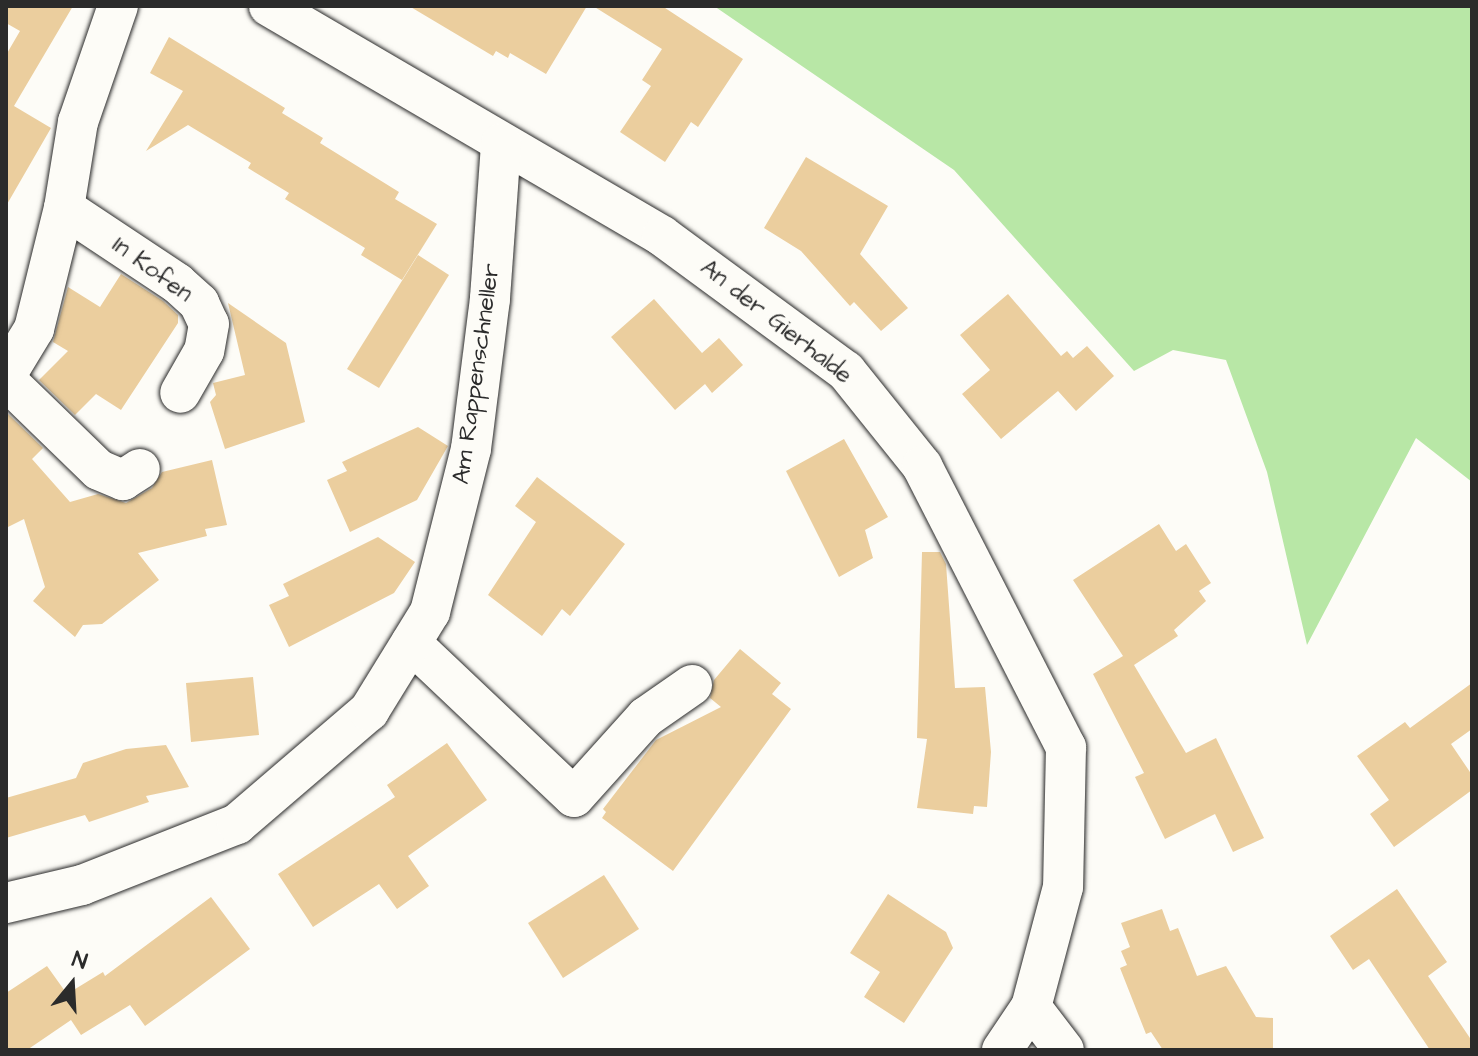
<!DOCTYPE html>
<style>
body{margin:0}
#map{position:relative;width:1478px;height:1056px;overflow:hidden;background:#fdfcf7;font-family:"Architects Daughter",sans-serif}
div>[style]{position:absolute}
.green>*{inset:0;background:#b8e7a6}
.building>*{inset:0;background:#ebce9e}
.roads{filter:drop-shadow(0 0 2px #2b2b2b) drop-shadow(0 0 2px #2b2b2b)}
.street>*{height:40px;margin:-20px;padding:0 20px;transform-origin:20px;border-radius:20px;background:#fdfcf7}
span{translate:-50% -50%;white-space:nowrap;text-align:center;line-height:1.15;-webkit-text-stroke:7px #fdfcf7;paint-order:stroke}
.street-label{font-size:24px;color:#2b2b2b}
.frame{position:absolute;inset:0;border:8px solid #2b2b2b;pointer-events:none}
.north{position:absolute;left:32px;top:944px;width:80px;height:80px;-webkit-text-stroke:6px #fdfcf7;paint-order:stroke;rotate:18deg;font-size:22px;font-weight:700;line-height:32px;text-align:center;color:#2b2b2b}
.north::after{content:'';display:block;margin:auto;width:28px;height:36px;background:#2b2b2b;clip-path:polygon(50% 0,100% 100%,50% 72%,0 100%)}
</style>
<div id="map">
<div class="green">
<div style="clip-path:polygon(714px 6px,1472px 6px,1472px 482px,1416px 438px,1307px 645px,1267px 472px,1226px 360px,1173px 350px,1134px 371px,954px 170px)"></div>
</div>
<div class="building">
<div style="clip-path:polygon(6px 6px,73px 6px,14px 106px,51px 128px,6px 206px,6px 55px,20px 31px,6px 23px)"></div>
<div style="clip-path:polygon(409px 6px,587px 6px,546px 74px,510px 53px,508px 58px,496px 51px,493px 56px)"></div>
<div style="clip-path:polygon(593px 6px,662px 6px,743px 59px,698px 127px,691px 122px,665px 162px,620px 132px,651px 86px,642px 80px,662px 49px)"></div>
<div style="clip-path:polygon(169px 37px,285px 108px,282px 113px,323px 138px,320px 143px,399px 192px,395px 199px,437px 224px,402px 280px,361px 255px,365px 248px,285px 199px,289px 193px,248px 168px,251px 163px,188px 125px,146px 151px,183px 91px,150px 73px)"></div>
<div style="clip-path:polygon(806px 157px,888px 206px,860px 254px,908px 308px,881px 331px,854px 302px,850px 306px,801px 251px,764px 228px)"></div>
<div style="clip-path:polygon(418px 255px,449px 275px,379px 388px,347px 369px)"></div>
<div style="clip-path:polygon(121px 274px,163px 301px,178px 315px,178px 323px,121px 410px,96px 394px,75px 415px,39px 380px,68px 351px,53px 342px,68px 287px,100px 307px)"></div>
<div style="clip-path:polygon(1008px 294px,1061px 356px,1067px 351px,1073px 358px,1087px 346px,1114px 376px,1076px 411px,1058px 391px,1001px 439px,962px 394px,990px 370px,960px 335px)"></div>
<div style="clip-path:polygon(654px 299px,702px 353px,719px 338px,743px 365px,712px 393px,705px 384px,675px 410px,611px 337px)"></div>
<div style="clip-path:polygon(228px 303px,286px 343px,305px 422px,225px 449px,210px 402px,216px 395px,213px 383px,245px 375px)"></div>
<div style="clip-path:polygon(7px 413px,43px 448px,32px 459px,70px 502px,98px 494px,126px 503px,152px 488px,162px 472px,212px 460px,227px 525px,205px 529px,207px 536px,138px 553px,159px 580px,102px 624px,83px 625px,75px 637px,33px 601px,45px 587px,24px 519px,6px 528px)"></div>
<div style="clip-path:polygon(418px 427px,448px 446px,417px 500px,350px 532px,327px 480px,347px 471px,342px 462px)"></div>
<div style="clip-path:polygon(844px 439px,888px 517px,865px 530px,873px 558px,839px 577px,786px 471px)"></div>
<div style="clip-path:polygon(537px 477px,625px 544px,570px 616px,562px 609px,542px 636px,488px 595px,536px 522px,515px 506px)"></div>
<div style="clip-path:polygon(1159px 524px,1176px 551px,1186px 544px,1211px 583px,1199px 591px,1206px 601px,1174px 630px,1178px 636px,1134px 665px,1186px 753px,1216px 738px,1264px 838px,1233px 852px,1215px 814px,1165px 839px,1135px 777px,1144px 773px,1093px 674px,1123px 656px,1073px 580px)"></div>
<div style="clip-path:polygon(378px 537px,415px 562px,394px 593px,289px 647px,269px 605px,289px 596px,283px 584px)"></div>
<div style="clip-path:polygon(922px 552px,940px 552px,946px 564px,955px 688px,985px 687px,991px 752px,987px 807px,974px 806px,973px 814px,917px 808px,927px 739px,917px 738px)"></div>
<div style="clip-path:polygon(740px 649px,781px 683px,772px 694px,791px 709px,673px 871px,602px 818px,606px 812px,603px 809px,656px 740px,721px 707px,710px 698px,714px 680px)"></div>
<div style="clip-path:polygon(253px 677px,259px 735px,191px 742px,186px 683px)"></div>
<div style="clip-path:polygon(1472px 683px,1472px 729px,1451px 744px,1472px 775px,1472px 790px,1394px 847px,1370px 814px,1389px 800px,1357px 756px,1405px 722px,1410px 728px)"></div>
<div style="clip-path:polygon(447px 743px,487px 800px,408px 856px,429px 886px,397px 909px,379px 884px,313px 927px,278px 874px,395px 797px,387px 785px)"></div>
<div style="clip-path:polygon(166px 745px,189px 787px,146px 796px,149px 802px,89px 822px,85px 815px,6px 838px,6px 798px,76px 778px,83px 763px,126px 749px)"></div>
<div style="clip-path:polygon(604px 875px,639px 929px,563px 978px,528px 923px)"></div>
<div style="clip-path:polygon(1397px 889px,1447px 962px,1428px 976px,1472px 1041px,1472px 1050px,1430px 1050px,1369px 959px,1353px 970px,1330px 936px)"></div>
<div style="clip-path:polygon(888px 894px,946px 932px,953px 948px,904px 1023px,864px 997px,880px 972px,850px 953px)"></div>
<div style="clip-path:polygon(211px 897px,250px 949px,180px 1001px,145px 1026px,130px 1005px,81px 1035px,71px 1020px,27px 1050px,6px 1050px,6px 993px,47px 966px,67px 994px,103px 972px,105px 976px)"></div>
<div style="clip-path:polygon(1162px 909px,1170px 931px,1178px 928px,1197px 976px,1226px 966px,1256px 1017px,1273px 1018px,1273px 1050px,1163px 1050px,1151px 1032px,1146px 1034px,1120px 968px,1127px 965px,1121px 951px,1130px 947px,1121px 923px)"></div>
</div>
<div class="roads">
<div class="street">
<div style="left:269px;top:6px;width:455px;rotate:30.3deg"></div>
<div style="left:662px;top:236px;width:228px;rotate:36.3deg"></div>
<div style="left:846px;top:371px;width:122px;rotate:51.3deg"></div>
<div style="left:922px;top:466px;width:316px;rotate:62.9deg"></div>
<div style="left:1066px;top:747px;width:140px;rotate:91.2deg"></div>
<div style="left:1063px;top:887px;width:124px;rotate:104.9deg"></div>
<div style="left:1031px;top:1007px;width:52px;rotate:124deg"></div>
<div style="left:64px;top:208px;width:136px;rotate:33.6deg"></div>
<div style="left:177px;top:283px;width:30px;rotate:42deg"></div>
<div style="left:199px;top:303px;width:23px;rotate:65deg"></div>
<div style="left:209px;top:324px;width:27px;rotate:100deg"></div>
<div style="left:204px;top:351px;width:48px;rotate:119.7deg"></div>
<div style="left:6px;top:375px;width:54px;rotate:-58.7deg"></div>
<div style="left:34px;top:329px;width:125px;rotate:-76.1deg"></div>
<div style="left:64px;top:208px;width:87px;rotate:-80.8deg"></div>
<div style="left:78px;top:122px;width:123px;rotate:-71deg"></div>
<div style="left:6px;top:380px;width:129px;rotate:44.1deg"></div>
<div style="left:99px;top:470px;width:26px;rotate:23deg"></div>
<div style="left:123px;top:480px;width:20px;rotate:-33deg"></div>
<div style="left:411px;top:643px;width:224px;rotate:43.4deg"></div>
<div style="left:574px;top:797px;width:108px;rotate:-48deg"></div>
<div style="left:646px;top:717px;width:56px;rotate:-34.8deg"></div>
<div style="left:6px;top:903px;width:78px;rotate:-13.3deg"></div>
<div style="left:82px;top:885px;width:167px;rotate:-21.5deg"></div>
<div style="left:237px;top:824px;width:174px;rotate:-40.6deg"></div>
<div style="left:369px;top:711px;width:116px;rotate:-58.4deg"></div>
<div style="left:430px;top:612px;width:168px;rotate:-75.9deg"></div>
<div style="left:471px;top:449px;width:152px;rotate:-82.8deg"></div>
<div style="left:490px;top:298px;width:155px;rotate:-85.9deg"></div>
<div style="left:1031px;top:1007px;width:54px;rotate:52.5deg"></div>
</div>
</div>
<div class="street-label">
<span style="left:152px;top:270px;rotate:36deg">In Kofen</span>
<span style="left:776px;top:322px;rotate:38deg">An der Gierhalde</span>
<span style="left:477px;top:374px;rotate:-82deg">Am Rappenschneller</span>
</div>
<div class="frame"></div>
<div class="north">N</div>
</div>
